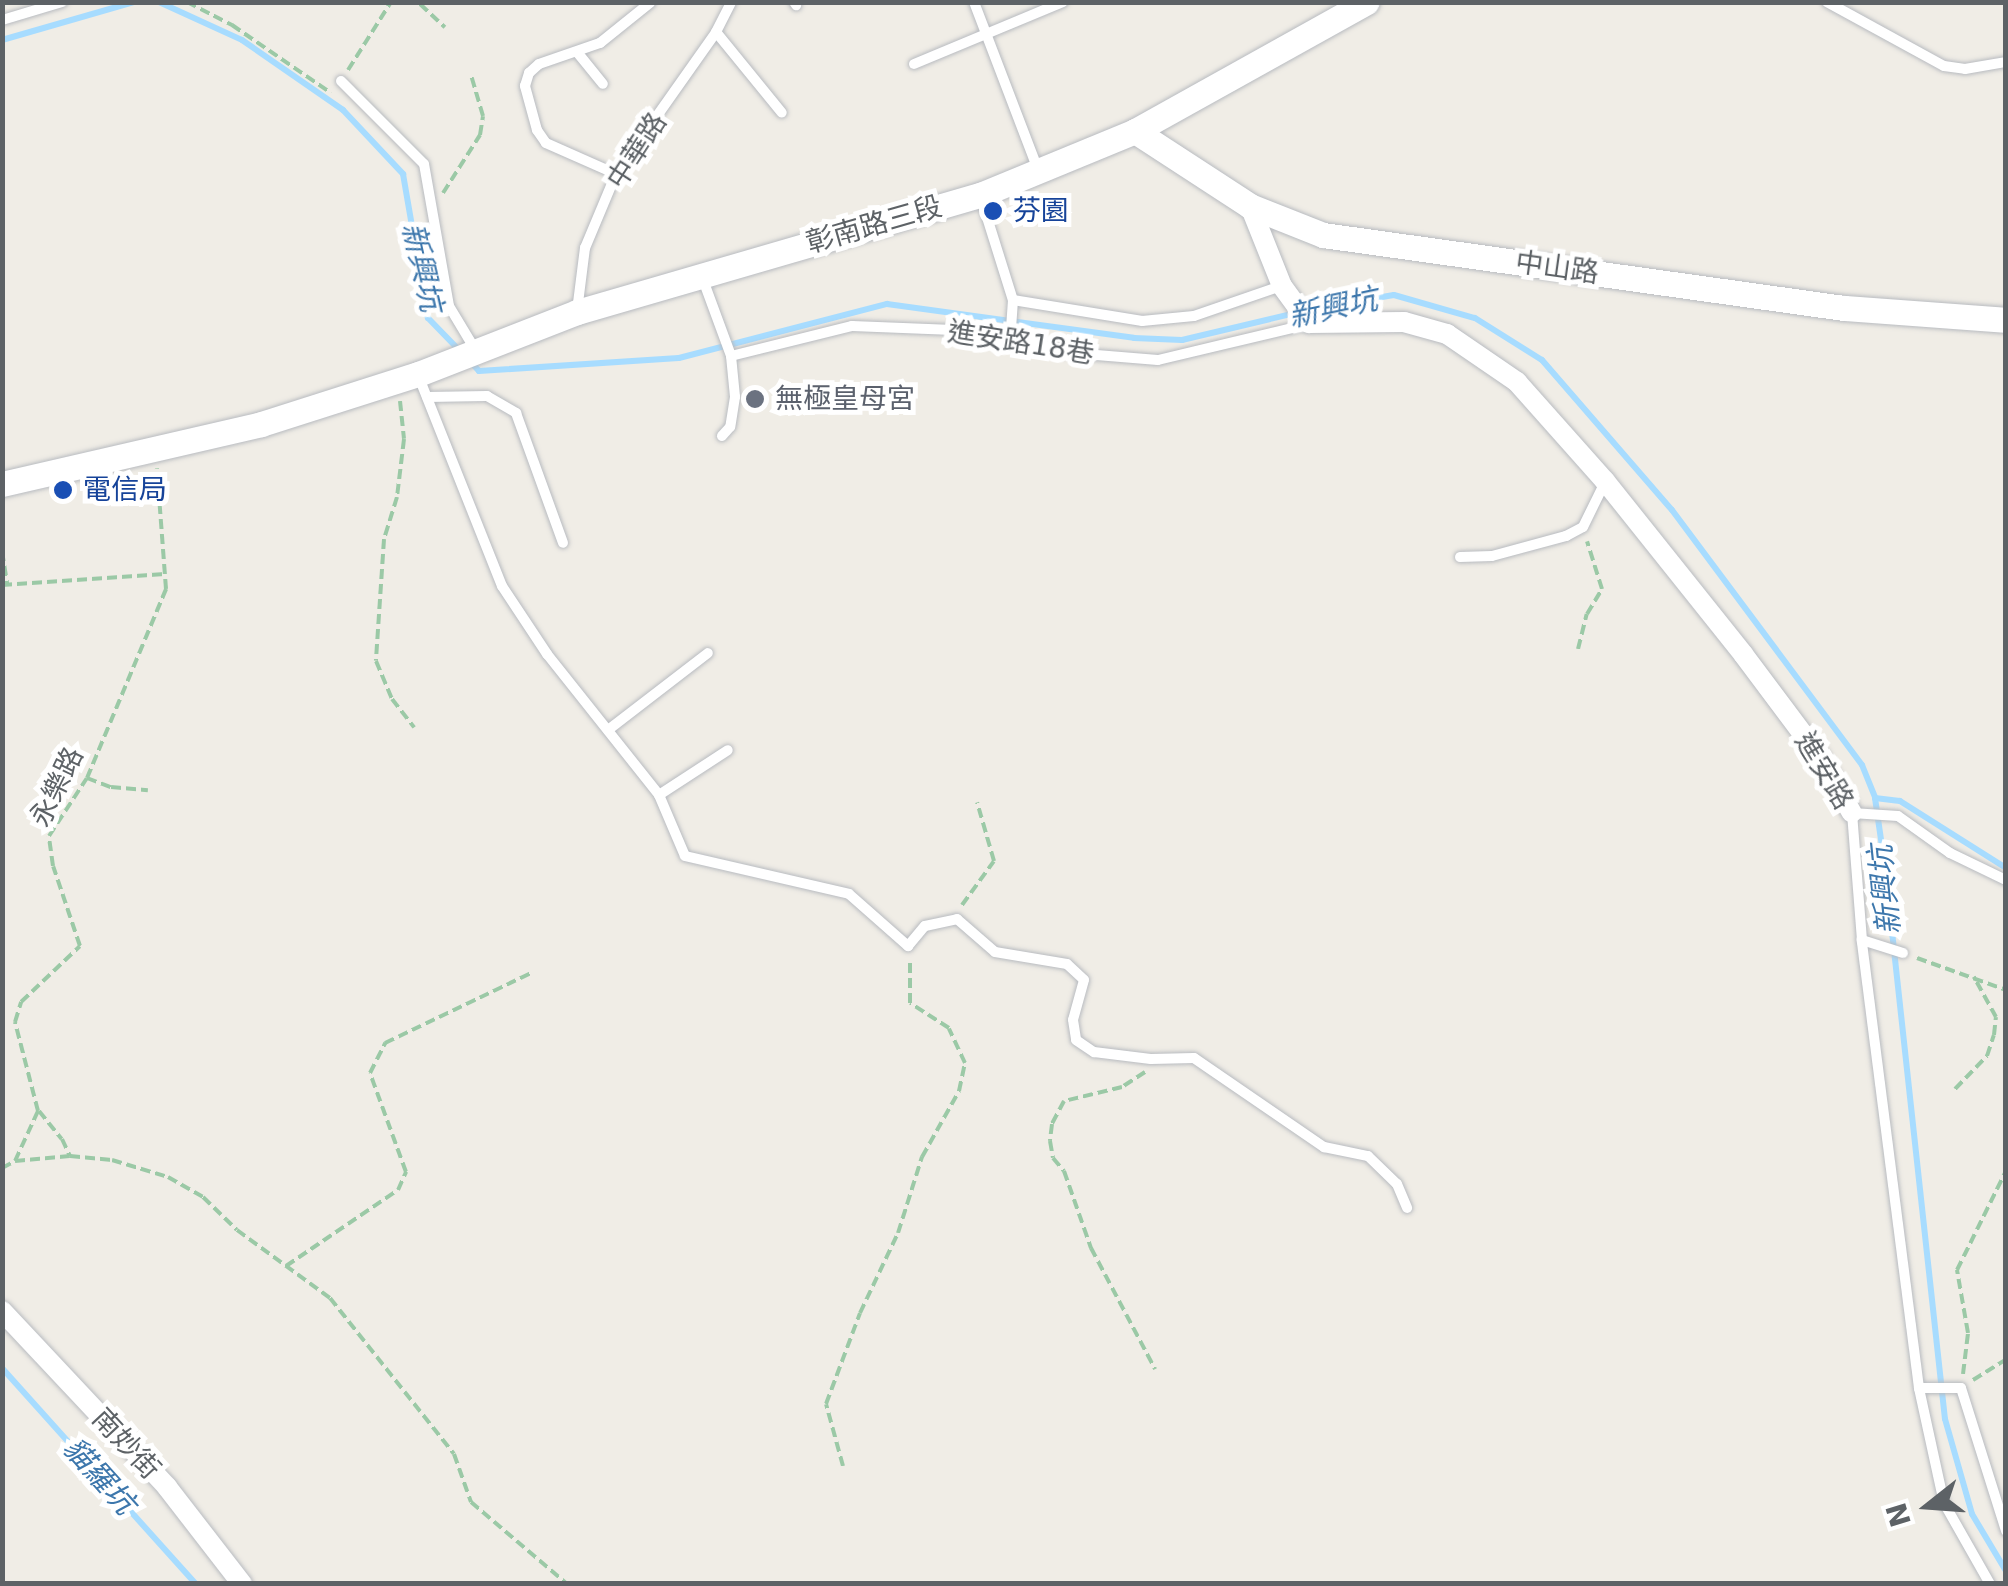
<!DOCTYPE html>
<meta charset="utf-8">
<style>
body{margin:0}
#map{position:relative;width:2008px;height:1586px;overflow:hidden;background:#f0ede6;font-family:"DejaVu Sans","Noto Sans TC",sans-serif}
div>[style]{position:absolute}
.stream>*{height:6px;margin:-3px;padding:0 3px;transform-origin:3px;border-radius:3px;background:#a7dcff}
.path>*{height:4px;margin-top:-2px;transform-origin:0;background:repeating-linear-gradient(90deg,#9bc9a6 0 10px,transparent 0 15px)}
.roads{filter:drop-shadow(0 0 2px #b8bbc0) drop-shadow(0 0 2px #b8bbc0)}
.service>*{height:10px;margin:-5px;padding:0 5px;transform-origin:5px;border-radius:5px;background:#fff}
.minor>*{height:20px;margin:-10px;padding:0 10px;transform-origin:10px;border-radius:10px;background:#fff}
.tertiary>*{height:25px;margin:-12.5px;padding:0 12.5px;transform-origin:12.5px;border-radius:12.5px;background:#fff}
.dots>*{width:28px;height:28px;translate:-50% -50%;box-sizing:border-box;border:5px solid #fff;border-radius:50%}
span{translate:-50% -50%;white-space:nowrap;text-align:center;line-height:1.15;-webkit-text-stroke:10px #fff;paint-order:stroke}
.street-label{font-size:28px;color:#5d6266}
.transit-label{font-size:28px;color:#164399}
.left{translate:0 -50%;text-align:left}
.worship-label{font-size:28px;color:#5b616d}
.water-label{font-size:30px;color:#3d77ac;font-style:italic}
.frame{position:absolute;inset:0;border:5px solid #5d6266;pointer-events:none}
.north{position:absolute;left:1878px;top:1456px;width:100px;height:100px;-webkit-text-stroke:8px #fff;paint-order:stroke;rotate:253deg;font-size:28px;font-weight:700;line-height:40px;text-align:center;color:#5d6266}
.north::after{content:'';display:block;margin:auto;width:35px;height:45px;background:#5d6266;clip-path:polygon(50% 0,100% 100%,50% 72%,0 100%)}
</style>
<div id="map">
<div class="stream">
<div style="left:159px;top:2px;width:91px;rotate:24.6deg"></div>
<div style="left:242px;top:40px;width:123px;rotate:34.7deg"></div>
<div style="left:343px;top:110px;width:88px;rotate:46.8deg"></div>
<div style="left:403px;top:174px;width:146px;rotate:80.2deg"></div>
<div style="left:428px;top:318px;width:47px;rotate:45.9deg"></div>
<div style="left:2px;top:40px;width:137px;rotate:-16.1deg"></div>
<div style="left:1307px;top:310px;width:88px;rotate:-9.8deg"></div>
<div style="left:1394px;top:295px;width:84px;rotate:15.9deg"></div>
<div style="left:1475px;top:318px;width:79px;rotate:32.1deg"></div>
<div style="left:1542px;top:360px;width:198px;rotate:49.1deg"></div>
<div style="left:1672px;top:510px;width:318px;rotate:53.3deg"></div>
<div style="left:1862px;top:765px;width:35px;rotate:68deg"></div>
<div style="left:1875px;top:798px;width:70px;rotate:81.8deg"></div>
<div style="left:1885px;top:867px;width:555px;rotate:83.8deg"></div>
<div style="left:1945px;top:1419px;width:99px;rotate:74.1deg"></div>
<div style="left:1972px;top:1514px;width:66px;rotate:59.2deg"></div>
<div style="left:470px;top:361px;width:13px;rotate:48deg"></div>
<div style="left:479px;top:371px;width:200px;rotate:-3.7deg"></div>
<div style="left:679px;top:358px;width:215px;rotate:-14.6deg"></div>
<div style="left:887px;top:304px;width:249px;rotate:7.8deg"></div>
<div style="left:1134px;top:338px;width:48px;rotate:2.4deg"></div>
<div style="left:1182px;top:340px;width:116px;rotate:-13.4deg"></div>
<div style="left:1875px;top:798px;width:25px;rotate:7deg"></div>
<div style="left:1900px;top:801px;width:125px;rotate:32.3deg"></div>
<div style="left:2px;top:1368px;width:290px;rotate:48.1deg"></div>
</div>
<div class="path">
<div style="left:187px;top:2px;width:51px;rotate:27.1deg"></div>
<div style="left:232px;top:25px;width:120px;rotate:34.5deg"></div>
<div style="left:420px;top:4px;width:34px;rotate:43deg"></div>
<div style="left:348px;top:70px;width:80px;rotate:-57.7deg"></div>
<div style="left:443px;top:193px;width:69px;rotate:-57.5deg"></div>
<div style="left:480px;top:135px;width:19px;rotate:-81deg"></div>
<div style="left:483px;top:116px;width:43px;rotate:-106.3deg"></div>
<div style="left:400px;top:401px;width:38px;rotate:84deg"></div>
<div style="left:404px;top:439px;width:58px;rotate:96.9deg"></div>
<div style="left:397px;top:497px;width:44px;rotate:107.2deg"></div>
<div style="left:384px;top:539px;width:122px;rotate:93.8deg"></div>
<div style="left:376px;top:661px;width:41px;rotate:67.2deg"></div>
<div style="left:392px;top:699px;width:36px;rotate:52deg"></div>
<div style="left:2px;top:551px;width:33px;rotate:81deg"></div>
<div style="left:2px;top:585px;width:163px;rotate:-3.9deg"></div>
<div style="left:1578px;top:649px;width:36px;rotate:-76deg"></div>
<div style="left:1587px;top:614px;width:29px;rotate:-59deg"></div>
<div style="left:1602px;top:589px;width:50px;rotate:-107.4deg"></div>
<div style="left:87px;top:778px;width:26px;rotate:21deg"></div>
<div style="left:111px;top:787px;width:37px;rotate:5deg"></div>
<div style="left:962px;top:905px;width:54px;rotate:-54deg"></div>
<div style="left:994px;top:861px;width:61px;rotate:-106.1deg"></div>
<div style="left:1917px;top:958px;width:95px;rotate:19.8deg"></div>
<div style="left:1145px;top:1072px;width:27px;rotate:147deg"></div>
<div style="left:1122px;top:1087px;width:60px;rotate:166.4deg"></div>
<div style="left:1064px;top:1101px;width:26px;rotate:118deg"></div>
<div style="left:1052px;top:1124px;width:17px;rotate:97deg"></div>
<div style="left:1050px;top:1141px;width:17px;rotate:80deg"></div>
<div style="left:1053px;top:1158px;width:17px;rotate:50deg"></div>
<div style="left:1064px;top:1171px;width:82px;rotate:70.7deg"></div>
<div style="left:1091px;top:1248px;width:137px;rotate:62.1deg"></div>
<div style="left:1955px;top:1089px;width:46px;rotate:-45.9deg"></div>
<div style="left:1987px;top:1056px;width:22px;rotate:-72deg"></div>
<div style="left:1994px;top:1035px;width:18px;rotate:-84deg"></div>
<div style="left:1996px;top:1017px;width:46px;rotate:-118.8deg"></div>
<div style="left:39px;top:1111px;width:36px;rotate:51deg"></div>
<div style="left:62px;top:1139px;width:19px;rotate:65deg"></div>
<div style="left:15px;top:1161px;width:55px;rotate:-5.2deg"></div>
<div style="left:70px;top:1156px;width:42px;rotate:5.4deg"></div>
<div style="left:112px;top:1160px;width:59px;rotate:16.9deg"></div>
<div style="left:168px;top:1177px;width:40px;rotate:29.7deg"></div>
<div style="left:203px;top:1197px;width:47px;rotate:44.1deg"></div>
<div style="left:237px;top:1230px;width:115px;rotate:36.2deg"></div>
<div style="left:330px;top:1298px;width:199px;rotate:51.5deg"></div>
<div style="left:454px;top:1454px;width:51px;rotate:70.5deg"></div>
<div style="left:471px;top:1502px;width:126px;rotate:40.5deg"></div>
<div style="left:2px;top:1168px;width:15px;rotate:-28deg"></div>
<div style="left:15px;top:1161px;width:55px;rotate:-65.3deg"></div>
<div style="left:38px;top:1111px;width:92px;rotate:-104.5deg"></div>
<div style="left:15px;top:1022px;width:21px;rotate:-73deg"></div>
<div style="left:21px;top:1002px;width:81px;rotate:-43.5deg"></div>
<div style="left:80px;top:946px;width:84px;rotate:-108.6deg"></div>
<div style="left:53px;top:866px;width:30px;rotate:-98deg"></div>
<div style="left:49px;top:836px;width:69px;rotate:-56.8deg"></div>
<div style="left:87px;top:778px;width:205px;rotate:-67.3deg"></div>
<div style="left:166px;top:589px;width:121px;rotate:-94.3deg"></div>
<div style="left:286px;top:1266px;width:135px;rotate:-34.2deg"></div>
<div style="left:398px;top:1190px;width:20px;rotate:-66deg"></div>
<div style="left:406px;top:1172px;width:105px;rotate:-110deg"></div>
<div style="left:370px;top:1073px;width:34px;rotate:-63deg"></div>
<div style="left:385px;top:1043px;width:162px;rotate:-25.6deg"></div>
<div style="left:1963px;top:1374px;width:41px;rotate:-83deg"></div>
<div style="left:1968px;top:1333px;width:64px;rotate:-99.9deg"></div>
<div style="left:1957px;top:1270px;width:110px;rotate:-63.7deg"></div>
<div style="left:1973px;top:1380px;width:39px;rotate:-32deg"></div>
<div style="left:843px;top:1466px;width:64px;rotate:-105.3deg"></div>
<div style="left:826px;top:1404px;width:97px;rotate:-69.5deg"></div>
<div style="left:860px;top:1313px;width:89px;rotate:-64.6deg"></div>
<div style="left:898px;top:1233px;width:80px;rotate:-72.5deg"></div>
<div style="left:922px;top:1157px;width:76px;rotate:-60.7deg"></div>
<div style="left:959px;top:1091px;width:29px;rotate:-78deg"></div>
<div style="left:965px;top:1063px;width:38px;rotate:-115deg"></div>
<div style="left:949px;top:1028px;width:46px;rotate:-147.3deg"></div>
<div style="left:910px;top:1003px;width:42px;rotate:-90deg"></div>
</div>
<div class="roads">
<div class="service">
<div style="left:794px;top:2px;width:4px;rotate:56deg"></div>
<div style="left:974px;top:2px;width:180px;rotate:69.1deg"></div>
<div style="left:1827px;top:2px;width:133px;rotate:28.7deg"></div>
<div style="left:1944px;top:66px;width:21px;rotate:8deg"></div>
<div style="left:1965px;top:69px;width:42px;rotate:-9.7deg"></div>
<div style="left:2px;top:20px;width:63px;rotate:-16.7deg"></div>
<div style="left:716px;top:32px;width:104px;rotate:50.8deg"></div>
<div style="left:577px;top:52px;width:41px;rotate:50.9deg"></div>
<div style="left:914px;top:64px;width:161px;rotate:-22.6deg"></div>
<div style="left:341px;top:81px;width:117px;rotate:45deg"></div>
<div style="left:424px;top:164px;width:144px;rotate:80deg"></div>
<div style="left:449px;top:306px;width:52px;rotate:59deg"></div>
<div style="left:616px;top:174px;width:77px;rotate:-156.1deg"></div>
<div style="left:546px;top:143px;width:16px;rotate:-125deg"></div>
<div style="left:537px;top:130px;width:46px;rotate:-105.3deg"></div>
<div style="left:525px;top:86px;width:14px;rotate:-73deg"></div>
<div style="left:529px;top:73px;width:13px;rotate:-42deg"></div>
<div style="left:539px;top:64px;width:65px;rotate:-19deg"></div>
<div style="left:600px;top:43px;width:65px;rotate:-38.8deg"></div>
<div style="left:980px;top:195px;width:110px;rotate:72.6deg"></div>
<div style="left:1013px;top:300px;width:39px;rotate:94deg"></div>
<div style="left:702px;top:277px;width:84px;rotate:69.8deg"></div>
<div style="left:731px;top:356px;width:41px;rotate:84.4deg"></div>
<div style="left:735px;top:397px;width:30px;rotate:99deg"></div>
<div style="left:730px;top:427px;width:12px;rotate:132deg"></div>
<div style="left:1013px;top:300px;width:131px;rotate:9.2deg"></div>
<div style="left:1142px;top:321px;width:52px;rotate:-5.5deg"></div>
<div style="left:1194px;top:316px;width:92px;rotate:-19deg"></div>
<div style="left:577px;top:311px;width:64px;rotate:-82.8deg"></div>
<div style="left:585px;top:248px;width:80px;rotate:-67.3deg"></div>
<div style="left:616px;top:174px;width:174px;rotate:-54.8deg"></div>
<div style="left:716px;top:32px;width:34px;rotate:-63deg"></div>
<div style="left:731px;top:356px;width:125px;rotate:-13.9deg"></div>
<div style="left:852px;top:326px;width:127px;rotate:2.3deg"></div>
<div style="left:979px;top:331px;width:96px;rotate:13.3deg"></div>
<div style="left:1072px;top:353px;width:86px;rotate:4.7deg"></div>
<div style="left:1158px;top:360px;width:155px;rotate:-13.4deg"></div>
<div style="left:418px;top:375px;width:227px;rotate:68.3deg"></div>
<div style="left:502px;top:586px;width:82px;rotate:56.5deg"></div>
<div style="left:547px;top:654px;width:180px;rotate:51.5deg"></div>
<div style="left:659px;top:795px;width:66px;rotate:66.9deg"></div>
<div style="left:685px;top:856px;width:168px;rotate:13deg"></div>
<div style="left:849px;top:894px;width:79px;rotate:41.4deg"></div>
<div style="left:908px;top:946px;width:26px;rotate:-50deg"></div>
<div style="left:925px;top:926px;width:33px;rotate:-12deg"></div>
<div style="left:957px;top:919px;width:50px;rotate:41deg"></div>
<div style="left:995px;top:952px;width:73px;rotate:9.5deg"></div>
<div style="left:1067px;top:964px;width:23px;rotate:43deg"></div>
<div style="left:1084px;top:980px;width:41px;rotate:105.4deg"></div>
<div style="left:1073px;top:1020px;width:20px;rotate:81deg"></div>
<div style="left:1076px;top:1040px;width:22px;rotate:34deg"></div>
<div style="left:1094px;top:1052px;width:57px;rotate:7deg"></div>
<div style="left:1151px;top:1059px;width:43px;rotate:-1.3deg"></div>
<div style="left:1194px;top:1058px;width:158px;rotate:34.4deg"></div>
<div style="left:1324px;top:1147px;width:45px;rotate:11.6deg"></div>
<div style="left:1368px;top:1156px;width:40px;rotate:44deg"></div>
<div style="left:1397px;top:1184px;width:26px;rotate:67deg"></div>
<div style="left:427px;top:397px;width:60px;rotate:-1deg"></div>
<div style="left:487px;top:396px;width:34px;rotate:30deg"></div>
<div style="left:516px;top:413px;width:138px;rotate:70.1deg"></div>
<div style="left:1460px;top:557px;width:32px;rotate:-2deg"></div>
<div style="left:1492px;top:556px;width:77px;rotate:-15.1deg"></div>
<div style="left:1566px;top:536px;width:19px;rotate:-28deg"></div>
<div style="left:1583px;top:527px;width:50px;rotate:-63.9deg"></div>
<div style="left:608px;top:730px;width:126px;rotate:-37.6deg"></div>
<div style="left:659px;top:795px;width:82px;rotate:-33.1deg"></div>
<div style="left:1862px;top:940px;width:43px;rotate:17.6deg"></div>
<div style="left:1919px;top:1388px;width:42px"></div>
<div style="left:1961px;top:1388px;width:150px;rotate:72.5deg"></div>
<div style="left:1990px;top:1584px;width:93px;rotate:-119.6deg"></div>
<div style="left:1944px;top:1503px;width:118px;rotate:-102.3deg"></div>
<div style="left:1919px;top:1388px;width:452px;rotate:-97.3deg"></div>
<div style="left:1862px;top:940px;width:127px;rotate:-94.5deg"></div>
<div style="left:1852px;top:813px;width:46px;rotate:3.7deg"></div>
<div style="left:1898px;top:816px;width:64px;rotate:35.4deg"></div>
<div style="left:1950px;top:853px;width:62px;rotate:25.7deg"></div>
</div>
<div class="minor">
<div style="left:1250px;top:206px;width:86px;rotate:68.2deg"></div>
<div style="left:1282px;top:286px;width:46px;rotate:53.9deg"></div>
<div style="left:1309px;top:323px;width:95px;rotate:-0.6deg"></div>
<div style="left:1404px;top:322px;width:45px;rotate:15.6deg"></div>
<div style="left:1447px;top:334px;width:85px;rotate:34.4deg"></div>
<div style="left:1517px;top:382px;width:132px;rotate:48.4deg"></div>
<div style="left:1605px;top:481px;width:221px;rotate:51.4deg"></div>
<div style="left:1743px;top:654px;width:129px;rotate:53.2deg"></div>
<div style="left:1820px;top:757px;width:64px;rotate:60.3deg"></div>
<div style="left:2px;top:1311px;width:241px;rotate:46.8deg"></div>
<div style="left:167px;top:1487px;width:123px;rotate:52.3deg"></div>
</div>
<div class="tertiary">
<div style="left:1135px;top:131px;width:137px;rotate:33.1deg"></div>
<div style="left:1250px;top:206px;width:79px;rotate:21.7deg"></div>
<div style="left:1323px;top:235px;width:526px;rotate:7.98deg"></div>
<div style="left:1844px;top:308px;width:162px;rotate:4.2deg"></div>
<div style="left:2px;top:484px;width:266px;rotate:-13deg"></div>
<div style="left:261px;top:424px;width:165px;rotate:-17.7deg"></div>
<div style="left:418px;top:374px;width:171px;rotate:-21.3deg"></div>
<div style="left:577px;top:312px;width:420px;rotate:-16.2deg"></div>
<div style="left:980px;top:195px;width:168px;rotate:-22.4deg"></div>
<div style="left:1135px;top:131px;width:265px;rotate:-29.1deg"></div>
</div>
</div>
<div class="dots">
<div style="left:993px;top:211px;background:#1a4fb4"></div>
<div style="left:755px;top:399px;background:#6b7280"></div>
<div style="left:63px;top:490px;background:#1a4fb4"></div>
</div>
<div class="street-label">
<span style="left:637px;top:151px;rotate:-57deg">中華路</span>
<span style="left:874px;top:225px;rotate:-16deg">彰南路三段</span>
<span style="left:1557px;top:268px;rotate:8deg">中山路</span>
<span style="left:1021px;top:343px;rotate:9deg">進安路18巷</span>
<span style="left:1824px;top:771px;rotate:59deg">進安路</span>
<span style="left:57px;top:787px;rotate:-64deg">永樂路</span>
<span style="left:126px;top:1444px;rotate:47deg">南妙街</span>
</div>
<div class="transit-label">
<span class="left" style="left:1013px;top:211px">芬園</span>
<span class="left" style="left:83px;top:490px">電信局</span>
</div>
<div class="worship-label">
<span class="left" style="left:775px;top:399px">無極皇母宮</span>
</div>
<div class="water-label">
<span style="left:422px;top:267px;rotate:77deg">新興坑</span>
<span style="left:1333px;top:308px;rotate:-12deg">新興坑</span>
<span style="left:1885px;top:890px;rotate:-96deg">新興坑</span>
<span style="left:99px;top:1476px;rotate:48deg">貓羅坑</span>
</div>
<div class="frame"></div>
<div class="north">N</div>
</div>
